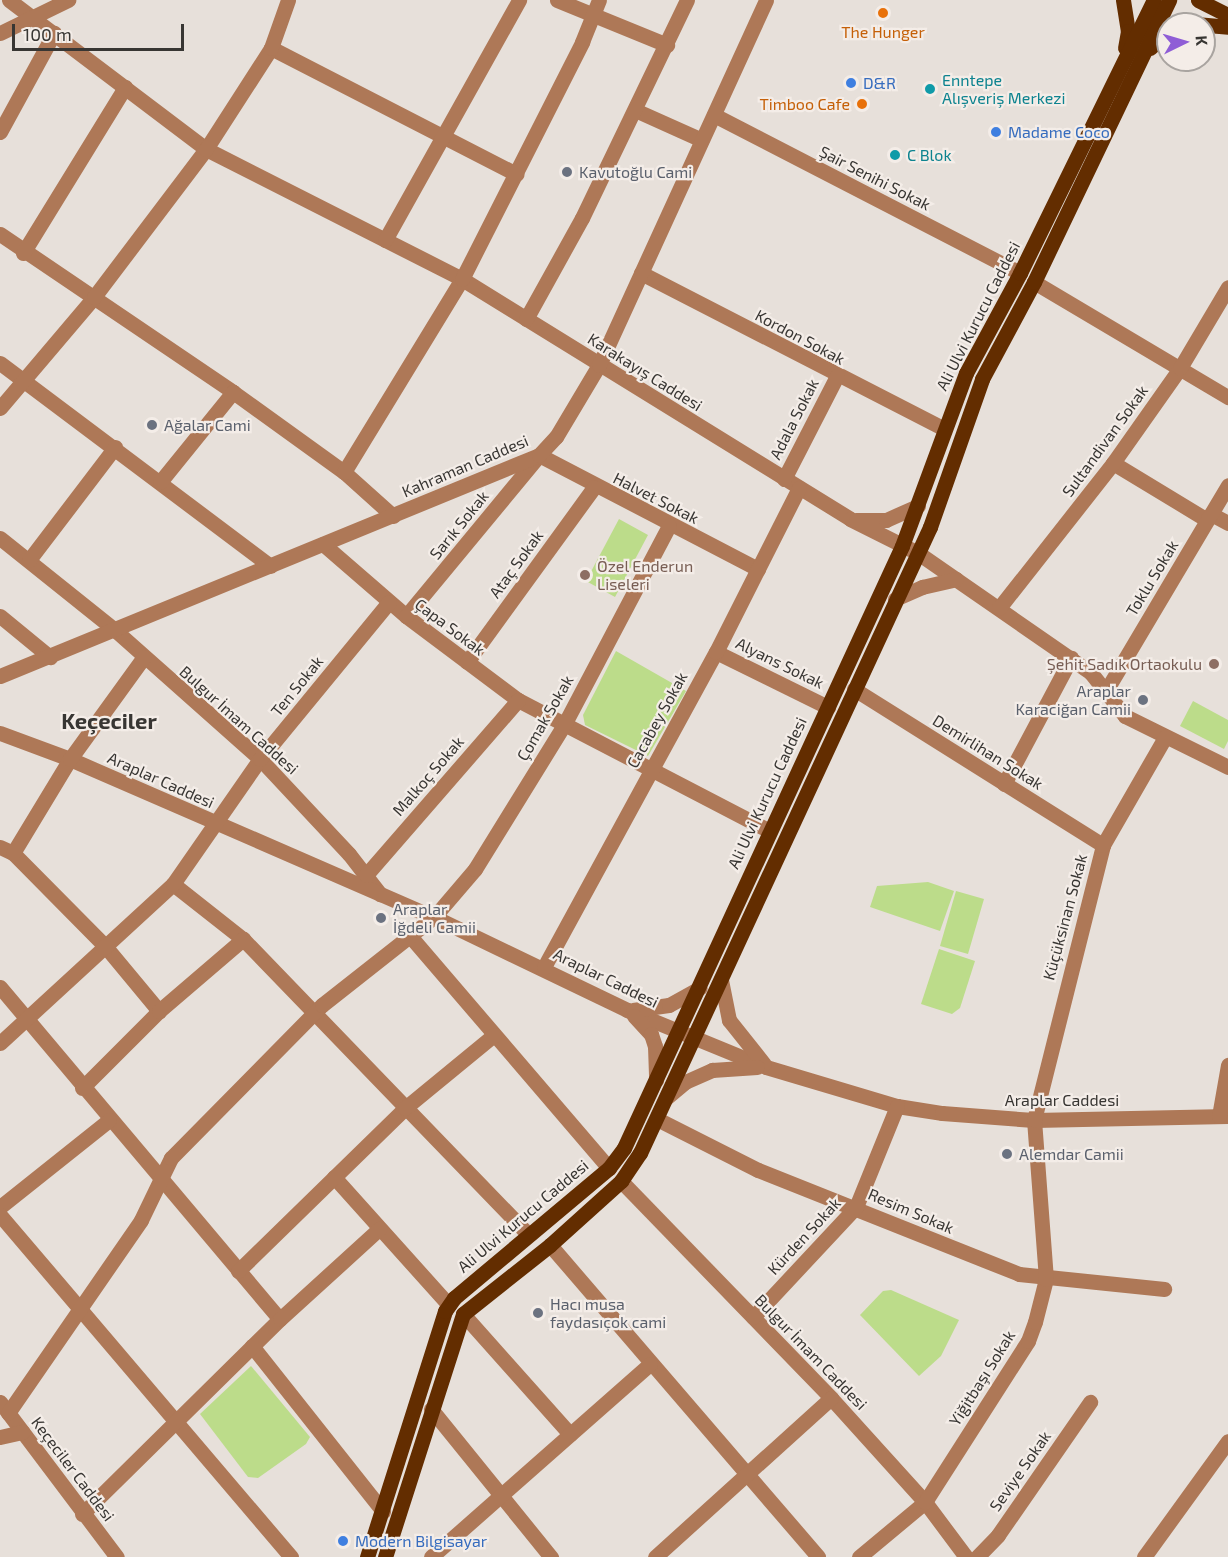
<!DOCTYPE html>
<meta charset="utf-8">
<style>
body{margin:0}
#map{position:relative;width:1228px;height:1557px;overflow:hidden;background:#e7e0da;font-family:"Exo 2",sans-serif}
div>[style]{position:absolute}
.green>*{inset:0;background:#bcdc8a}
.minor>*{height:15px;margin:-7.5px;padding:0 7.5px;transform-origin:7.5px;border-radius:7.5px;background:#ae7857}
.major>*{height:15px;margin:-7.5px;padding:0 7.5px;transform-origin:7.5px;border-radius:7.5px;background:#632d00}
.dots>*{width:16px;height:16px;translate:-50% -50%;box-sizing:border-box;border:3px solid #f4ede8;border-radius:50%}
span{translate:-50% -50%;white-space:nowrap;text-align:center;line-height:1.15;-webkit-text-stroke:4.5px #f4ede8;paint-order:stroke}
.food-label{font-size:16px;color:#c56008}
.right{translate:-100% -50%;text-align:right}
.culture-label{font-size:16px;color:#0d838f}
.left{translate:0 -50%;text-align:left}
.shop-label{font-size:16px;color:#366cbe}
.worship-label{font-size:16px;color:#5b616d}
.street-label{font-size:16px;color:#383633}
.education-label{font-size:16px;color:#785e54}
.district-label{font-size:22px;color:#383633;font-weight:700}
.north{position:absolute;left:1156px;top:12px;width:60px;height:60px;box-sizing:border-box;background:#f4ede8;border:2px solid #a9a4a0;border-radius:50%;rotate:85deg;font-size:16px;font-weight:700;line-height:24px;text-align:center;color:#383633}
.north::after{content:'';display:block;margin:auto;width:21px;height:27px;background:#8f5dd6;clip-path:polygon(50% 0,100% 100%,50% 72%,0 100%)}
.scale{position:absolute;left:12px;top:24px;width:172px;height:27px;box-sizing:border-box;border:3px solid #383633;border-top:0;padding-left:8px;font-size:18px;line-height:21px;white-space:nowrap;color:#383633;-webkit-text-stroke:4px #f4ede8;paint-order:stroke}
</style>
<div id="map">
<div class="green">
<div style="clip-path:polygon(619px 519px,648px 535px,615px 597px,586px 581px)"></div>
<div style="clip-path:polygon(616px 651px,686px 691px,648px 756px,585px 725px,583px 715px)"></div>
<div style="clip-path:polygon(1193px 701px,1228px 720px,1228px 741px,1224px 749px,1180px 726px)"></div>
<div style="clip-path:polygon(928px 882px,954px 891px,940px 931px,870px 907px,877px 886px)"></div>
<div style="clip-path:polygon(956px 891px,984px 899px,968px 954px,940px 946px)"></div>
<div style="clip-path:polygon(939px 949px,975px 961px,960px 1008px,952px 1014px,921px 1004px)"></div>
<div style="clip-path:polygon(891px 1290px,959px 1320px,941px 1356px,919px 1376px,860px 1315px,883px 1291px)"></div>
<div style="clip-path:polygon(251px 1366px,310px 1437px,306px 1444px,258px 1478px,248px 1477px,200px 1414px)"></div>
</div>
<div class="minor">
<div style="left:9px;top:0;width:247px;rotate:37.1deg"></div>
<div style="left:206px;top:149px;width:287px;rotate:26.9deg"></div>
<div style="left:462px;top:279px;width:456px;rotate:31.7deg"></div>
<div style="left:850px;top:519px;width:76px;rotate:26.6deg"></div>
<div style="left:918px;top:553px;width:211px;rotate:34.7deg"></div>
<div style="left:1091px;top:673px;width:55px;rotate:51.7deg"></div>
<div style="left:1125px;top:716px;width:115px;rotate:26.3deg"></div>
<div style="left:557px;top:0;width:119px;rotate:22.2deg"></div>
<div style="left:0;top:33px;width:76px;rotate:-25.9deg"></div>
<div style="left:271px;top:48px;width:276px;rotate:27.2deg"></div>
<div style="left:635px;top:110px;width:73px;rotate:24.1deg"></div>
<div style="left:714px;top:115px;width:344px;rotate:27.3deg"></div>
<div style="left:0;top:132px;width:113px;rotate:-61.4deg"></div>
<div style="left:0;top:234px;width:282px;rotate:34.1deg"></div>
<div style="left:233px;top:392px;width:137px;rotate:35.8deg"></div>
<div style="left:344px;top:472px;width:66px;rotate:41.9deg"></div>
<div style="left:385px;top:240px;width:275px;rotate:-60.8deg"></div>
<div style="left:23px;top:253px;width:195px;rotate:-58.4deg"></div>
<div style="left:641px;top:273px;width:341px;rotate:27.2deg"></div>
<div style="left:1034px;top:282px;width:226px;rotate:30.7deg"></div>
<div style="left:526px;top:319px;width:115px;rotate:-61deg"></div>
<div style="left:582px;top:218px;width:242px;rotate:-64.3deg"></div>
<div style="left:0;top:363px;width:338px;rotate:36.9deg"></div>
<div style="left:0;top:408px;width:145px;rotate:-49.7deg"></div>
<div style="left:94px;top:297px;width:186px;rotate:-52.9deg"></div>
<div style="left:206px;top:149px;width:120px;rotate:-57.2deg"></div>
<div style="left:271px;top:48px;width:51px;rotate:-70.5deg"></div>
<div style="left:1113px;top:463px;width:110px;rotate:31.2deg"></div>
<div style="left:344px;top:472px;width:226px;rotate:-58.6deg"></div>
<div style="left:462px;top:279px;width:266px;rotate:-63.1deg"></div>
<div style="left:582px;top:42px;width:45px;rotate:-68deg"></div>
<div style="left:784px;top:479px;width:116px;rotate:-62.8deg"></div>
<div style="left:160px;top:482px;width:116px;rotate:-51deg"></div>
<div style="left:1211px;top:514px;width:19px;rotate:28deg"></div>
<div style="left:856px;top:520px;width:30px"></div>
<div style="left:886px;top:520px;width:35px;rotate:-24deg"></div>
<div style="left:0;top:538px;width:149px;rotate:38.7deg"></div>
<div style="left:116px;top:631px;width:193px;rotate:41.6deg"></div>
<div style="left:260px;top:759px;width:130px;rotate:46.9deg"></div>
<div style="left:349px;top:854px;width:51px;rotate:52.2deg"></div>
<div style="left:323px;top:544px;width:110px;rotate:40.9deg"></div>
<div style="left:406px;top:616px;width:140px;rotate:36.9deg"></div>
<div style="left:518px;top:700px;width:282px;rotate:27.5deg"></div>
<div style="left:29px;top:560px;width:142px;rotate:-52.7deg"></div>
<div style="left:895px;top:599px;width:30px;rotate:-24deg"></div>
<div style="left:922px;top:587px;width:35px;rotate:-13deg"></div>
<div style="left:999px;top:608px;width:184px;rotate:-51.8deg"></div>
<div style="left:1113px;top:463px;width:116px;rotate:-54.8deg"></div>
<div style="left:1180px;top:368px;width:94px;rotate:-59.3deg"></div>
<div style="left:0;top:616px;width:65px;rotate:39.4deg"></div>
<div style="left:406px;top:616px;width:209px;rotate:-50.4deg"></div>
<div style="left:539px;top:455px;width:247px;rotate:27.5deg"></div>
<div style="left:716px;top:652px;width:125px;rotate:26.2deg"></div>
<div style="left:467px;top:662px;width:216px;rotate:-54deg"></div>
<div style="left:0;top:676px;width:583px;rotate:-22.29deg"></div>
<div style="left:539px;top:455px;width:25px;rotate:-47deg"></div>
<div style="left:556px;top:437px;width:84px;rotate:-59.2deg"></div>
<div style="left:599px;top:365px;width:401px;rotate:-65.4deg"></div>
<div style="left:854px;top:689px;width:294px;rotate:32.1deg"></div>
<div style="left:1107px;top:689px;width:237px;rotate:-59.3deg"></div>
<div style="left:0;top:733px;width:75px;rotate:20.4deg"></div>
<div style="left:70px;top:759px;width:397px;rotate:23.5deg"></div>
<div style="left:434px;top:917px;width:214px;rotate:25.7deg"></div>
<div style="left:627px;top:1010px;width:150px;rotate:22.3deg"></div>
<div style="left:766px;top:1067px;width:137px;rotate:16.6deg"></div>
<div style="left:897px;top:1106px;width:46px;rotate:8.8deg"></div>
<div style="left:942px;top:1113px;width:92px;rotate:4.4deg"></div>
<div style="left:1034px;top:1120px;width:194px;rotate:-1.2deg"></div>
<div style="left:1004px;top:784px;width:143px;rotate:-62deg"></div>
<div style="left:0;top:847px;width:14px;rotate:25deg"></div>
<div style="left:13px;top:853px;width:131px;rotate:45.3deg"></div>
<div style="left:105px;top:946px;width:85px;rotate:50.3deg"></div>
<div style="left:13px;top:853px;width:110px;rotate:-58.8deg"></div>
<div style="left:70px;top:759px;width:125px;rotate:-54.1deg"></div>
<div style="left:366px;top:875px;width:232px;rotate:-49deg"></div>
<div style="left:173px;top:884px;width:89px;rotate:38.2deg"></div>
<div style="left:243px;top:939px;width:410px;rotate:46deg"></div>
<div style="left:410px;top:936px;width:306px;rotate:49.4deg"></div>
<div style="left:544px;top:967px;width:359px;rotate:-61.4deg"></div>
<div style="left:716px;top:652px;width:184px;rotate:-63.2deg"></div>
<div style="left:721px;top:980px;width:41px;rotate:78.7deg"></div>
<div style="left:729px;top:1020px;width:56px;rotate:51.5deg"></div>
<div style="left:0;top:987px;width:434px;rotate:49.9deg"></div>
<div style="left:633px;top:1010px;width:36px;rotate:-8deg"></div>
<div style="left:669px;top:1005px;width:35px;rotate:-29deg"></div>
<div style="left:634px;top:1016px;width:25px;rotate:47deg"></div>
<div style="left:651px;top:1034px;width:13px;rotate:72deg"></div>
<div style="left:655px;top:1046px;width:34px;rotate:88deg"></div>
<div style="left:0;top:1043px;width:235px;rotate:-42.6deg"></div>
<div style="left:173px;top:884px;width:152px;rotate:-55.2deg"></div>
<div style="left:260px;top:759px;width:203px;rotate:-50.6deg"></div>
<div style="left:82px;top:1088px;width:109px;rotate:-45deg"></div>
<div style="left:159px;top:1011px;width:111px;rotate:-40.6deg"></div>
<div style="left:666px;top:1098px;width:25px;rotate:-40deg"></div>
<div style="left:685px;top:1082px;width:30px;rotate:-24deg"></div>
<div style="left:712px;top:1070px;width:45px;rotate:-3.8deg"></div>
<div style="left:1219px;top:1116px;width:52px;rotate:-80deg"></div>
<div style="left:657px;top:1119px;width:113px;rotate:26.8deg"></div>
<div style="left:758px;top:1170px;width:281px;rotate:21.7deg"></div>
<div style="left:1019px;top:1274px;width:146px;rotate:5.9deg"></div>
<div style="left:334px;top:1177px;width:172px;rotate:48.1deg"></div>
<div style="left:621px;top:1181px;width:302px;rotate:45.9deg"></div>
<div style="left:831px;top:1398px;width:140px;rotate:47.9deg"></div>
<div style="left:925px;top:1502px;width:69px;rotate:53.3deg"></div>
<div style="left:0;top:1207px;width:139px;rotate:-38.6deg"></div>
<div style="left:0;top:1215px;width:449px;rotate:49.6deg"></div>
<div style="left:550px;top:1245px;width:411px;rotate:49.3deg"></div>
<div style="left:238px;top:1271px;width:233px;rotate:-44.3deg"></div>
<div style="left:405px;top:1108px;width:115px;rotate:-39.4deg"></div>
<div style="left:463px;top:1314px;width:161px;rotate:48.3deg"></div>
<div style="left:753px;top:1317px;width:151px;rotate:-46.9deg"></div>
<div style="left:856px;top:1207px;width:109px;rotate:-67.9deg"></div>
<div style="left:252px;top:1346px;width:211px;rotate:51.6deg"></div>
<div style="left:0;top:1402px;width:194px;rotate:53deg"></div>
<div style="left:431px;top:1409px;width:191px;rotate:51deg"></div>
<div style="left:8px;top:1413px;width:234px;rotate:-55.4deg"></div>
<div style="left:141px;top:1220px;width:69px;rotate:-64.2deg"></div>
<div style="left:171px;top:1158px;width:215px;rotate:-45.4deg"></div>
<div style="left:322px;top:1005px;width:142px;rotate:-38.2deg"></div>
<div style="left:434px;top:917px;width:63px;rotate:-49.5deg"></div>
<div style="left:475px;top:869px;width:172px;rotate:-58.3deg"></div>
<div style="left:565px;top:723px;width:223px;rotate:-62.2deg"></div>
<div style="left:0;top:1437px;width:23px;rotate:-13deg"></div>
<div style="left:82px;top:1514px;width:278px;rotate:-44.6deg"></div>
<div style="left:280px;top:1319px;width:134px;rotate:-42.3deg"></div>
<div style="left:431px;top:1557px;width:292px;rotate:-41.4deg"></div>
<div style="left:655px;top:1557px;width:237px;rotate:-42.1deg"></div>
<div style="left:859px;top:1557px;width:86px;rotate:-39.8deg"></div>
<div style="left:925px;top:1502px;width:191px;rotate:-57.4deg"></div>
<div style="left:1028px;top:1341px;width:20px;rotate:-70deg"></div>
<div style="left:1035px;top:1322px;width:44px;rotate:-75.7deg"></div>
<div style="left:1046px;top:1279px;width:159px;rotate:-94.3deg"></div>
<div style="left:1034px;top:1120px;width:284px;rotate:-75.9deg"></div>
<div style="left:1103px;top:845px;width:125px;rotate:-60.1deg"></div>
<div style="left:977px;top:1557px;width:30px;rotate:-46deg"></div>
<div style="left:998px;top:1535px;width:162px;rotate:-55.3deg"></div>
<div style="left:1144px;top:1557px;width:143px;rotate:-54.1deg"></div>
</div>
<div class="major">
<div style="left:1123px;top:0;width:31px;rotate:81deg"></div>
<div style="left:1128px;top:31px;width:17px;rotate:100deg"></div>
<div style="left:1198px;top:0;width:34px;rotate:27deg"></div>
<div style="left:1196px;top:24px;width:32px;rotate:5deg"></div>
<div style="left:1150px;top:48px;width:24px;rotate:-42deg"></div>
<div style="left:367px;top:1557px;width:258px;rotate:-72.4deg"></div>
<div style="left:445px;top:1311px;width:16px;rotate:-55deg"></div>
<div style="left:454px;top:1298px;width:202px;rotate:-40deg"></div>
<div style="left:609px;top:1168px;width:25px;rotate:-53deg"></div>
<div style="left:624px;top:1148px;width:663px;rotate:-65.21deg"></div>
<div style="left:902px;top:546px;width:184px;rotate:-69.7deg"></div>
<div style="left:966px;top:373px;width:114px;rotate:-61.6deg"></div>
<div style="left:1020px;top:273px;width:304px;rotate:-63.9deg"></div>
<div style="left:385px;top:1557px;width:255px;rotate:-72.2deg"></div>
<div style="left:463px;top:1314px;width:111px;rotate:-38.4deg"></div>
<div style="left:550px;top:1245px;width:96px;rotate:-42deg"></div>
<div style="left:621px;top:1181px;width:34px;rotate:-56deg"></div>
<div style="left:640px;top:1153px;width:690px;rotate:-65.14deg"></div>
<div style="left:930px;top:527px;width:157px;rotate:-70.6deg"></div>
<div style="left:982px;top:379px;width:110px;rotate:-61.8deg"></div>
<div style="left:1034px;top:282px;width:313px;rotate:-64.4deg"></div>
</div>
<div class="dots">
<div style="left:883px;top:13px;background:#e8710a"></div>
<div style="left:851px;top:83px;background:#3f7fe0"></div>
<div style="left:930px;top:89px;background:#0f9aa8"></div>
<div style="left:862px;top:104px;background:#e8710a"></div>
<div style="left:996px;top:132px;background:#3f7fe0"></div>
<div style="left:895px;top:155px;background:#0f9aa8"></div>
<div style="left:567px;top:172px;background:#6b7280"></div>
<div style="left:152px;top:425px;background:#6b7280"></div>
<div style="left:585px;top:575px;background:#8d6e63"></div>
<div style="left:1214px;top:664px;background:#8d6e63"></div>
<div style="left:1143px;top:700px;background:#6b7280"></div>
<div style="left:381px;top:918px;background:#6b7280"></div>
<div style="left:1007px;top:1154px;background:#6b7280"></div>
<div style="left:538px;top:1313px;background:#6b7280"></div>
<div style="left:343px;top:1541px;background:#3f7fe0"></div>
</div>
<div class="food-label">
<span style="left:883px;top:32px">The Hunger</span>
<span class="right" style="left:850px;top:104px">Timboo Cafe</span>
</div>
<div class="culture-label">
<span class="left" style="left:942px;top:89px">Enntepe<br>Alışveriş Merkezi</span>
<span class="left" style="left:907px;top:155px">C Blok</span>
</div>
<div class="shop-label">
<span class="left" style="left:863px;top:83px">D&amp;R</span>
<span class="left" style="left:1008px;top:132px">Madame Coco</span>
<span class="left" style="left:355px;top:1541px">Modern Bilgisayar</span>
</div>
<div class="worship-label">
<span class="left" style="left:579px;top:172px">Kavutoğlu Cami</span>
<span class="left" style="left:164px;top:425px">Ağalar Cami</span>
<span class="right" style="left:1131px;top:700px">Araplar<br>Karaciğan Camii</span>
<span class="left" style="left:393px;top:918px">Araplar<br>İğdeli Camii</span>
<span class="left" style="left:1019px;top:1154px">Alemdar Camii</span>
<span class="left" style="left:550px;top:1313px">Hacı musa<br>faydasıçok cami</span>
</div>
<div class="street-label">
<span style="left:875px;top:178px;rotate:27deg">Şair Senihi Sokak</span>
<span style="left:978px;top:316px;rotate:-63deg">Ali Ulvi Kurucu Caddesi</span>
<span style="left:800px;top:337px;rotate:28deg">Kordon Sokak</span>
<span style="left:645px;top:372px;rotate:32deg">Karakayış Caddesi</span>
<span style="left:794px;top:419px;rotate:-63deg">Adala Sokak</span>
<span style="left:1105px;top:441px;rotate:-54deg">Sultandivan Sokak</span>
<span style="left:465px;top:466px;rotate:-23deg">Kahraman Caddesi</span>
<span style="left:656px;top:498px;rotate:27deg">Halvet Sokak</span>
<span style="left:459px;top:525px;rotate:-51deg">Sarık Sokak</span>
<span style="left:516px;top:564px;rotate:-54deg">Ataç Sokak</span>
<span style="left:1152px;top:578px;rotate:-59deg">Toklu Sokak</span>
<span style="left:450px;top:627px;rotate:37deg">Çapa Sokak</span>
<span style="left:780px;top:663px;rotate:26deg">Alyans Sokak</span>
<span style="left:297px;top:686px;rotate:-51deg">Ten Sokak</span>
<span style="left:545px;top:718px;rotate:-60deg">Çomak Sokak</span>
<span style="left:239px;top:720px;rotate:42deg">Bulgur İmam Caddesi</span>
<span style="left:657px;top:720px;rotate:-61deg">Cacabey Sokak</span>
<span style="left:988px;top:752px;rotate:32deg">Demirlihan Sokak</span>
<span style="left:428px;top:776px;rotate:-49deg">Malkoç Sokak</span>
<span style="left:161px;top:780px;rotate:24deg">Araplar Caddesi</span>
<span style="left:767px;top:793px;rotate:-65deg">Ali Ulvi Kurucu Caddesi</span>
<span style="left:1065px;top:917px;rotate:-75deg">Küçüksinan Sokak</span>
<span style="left:606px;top:978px;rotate:26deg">Araplar Caddesi</span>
<span style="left:1062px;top:1100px">Araplar Caddesi</span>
<span style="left:911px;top:1211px;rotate:23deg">Resim Sokak</span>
<span style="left:523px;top:1216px;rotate:-40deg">Ali Ulvi Kurucu Caddesi</span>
<span style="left:804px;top:1236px;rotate:-47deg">Kürden Sokak</span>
<span style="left:811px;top:1352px;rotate:46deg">Bulgur İmam Caddesi</span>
<span style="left:982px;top:1378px;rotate:-58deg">Yiğitbaşı Sokak</span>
<span style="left:73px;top:1469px;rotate:53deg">Keçeciler Caddesi</span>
<span style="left:1020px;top:1471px;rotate:-55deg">Seviye Sokak</span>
</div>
<div class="education-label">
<span class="left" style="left:597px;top:575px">Özel Enderun<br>Liseleri</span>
<span class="right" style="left:1202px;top:664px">Şehit Sadık Ortaokulu</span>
</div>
<div class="district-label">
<span style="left:109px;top:721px">Keçeciler</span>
</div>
<div class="north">K</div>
<div class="scale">100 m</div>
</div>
